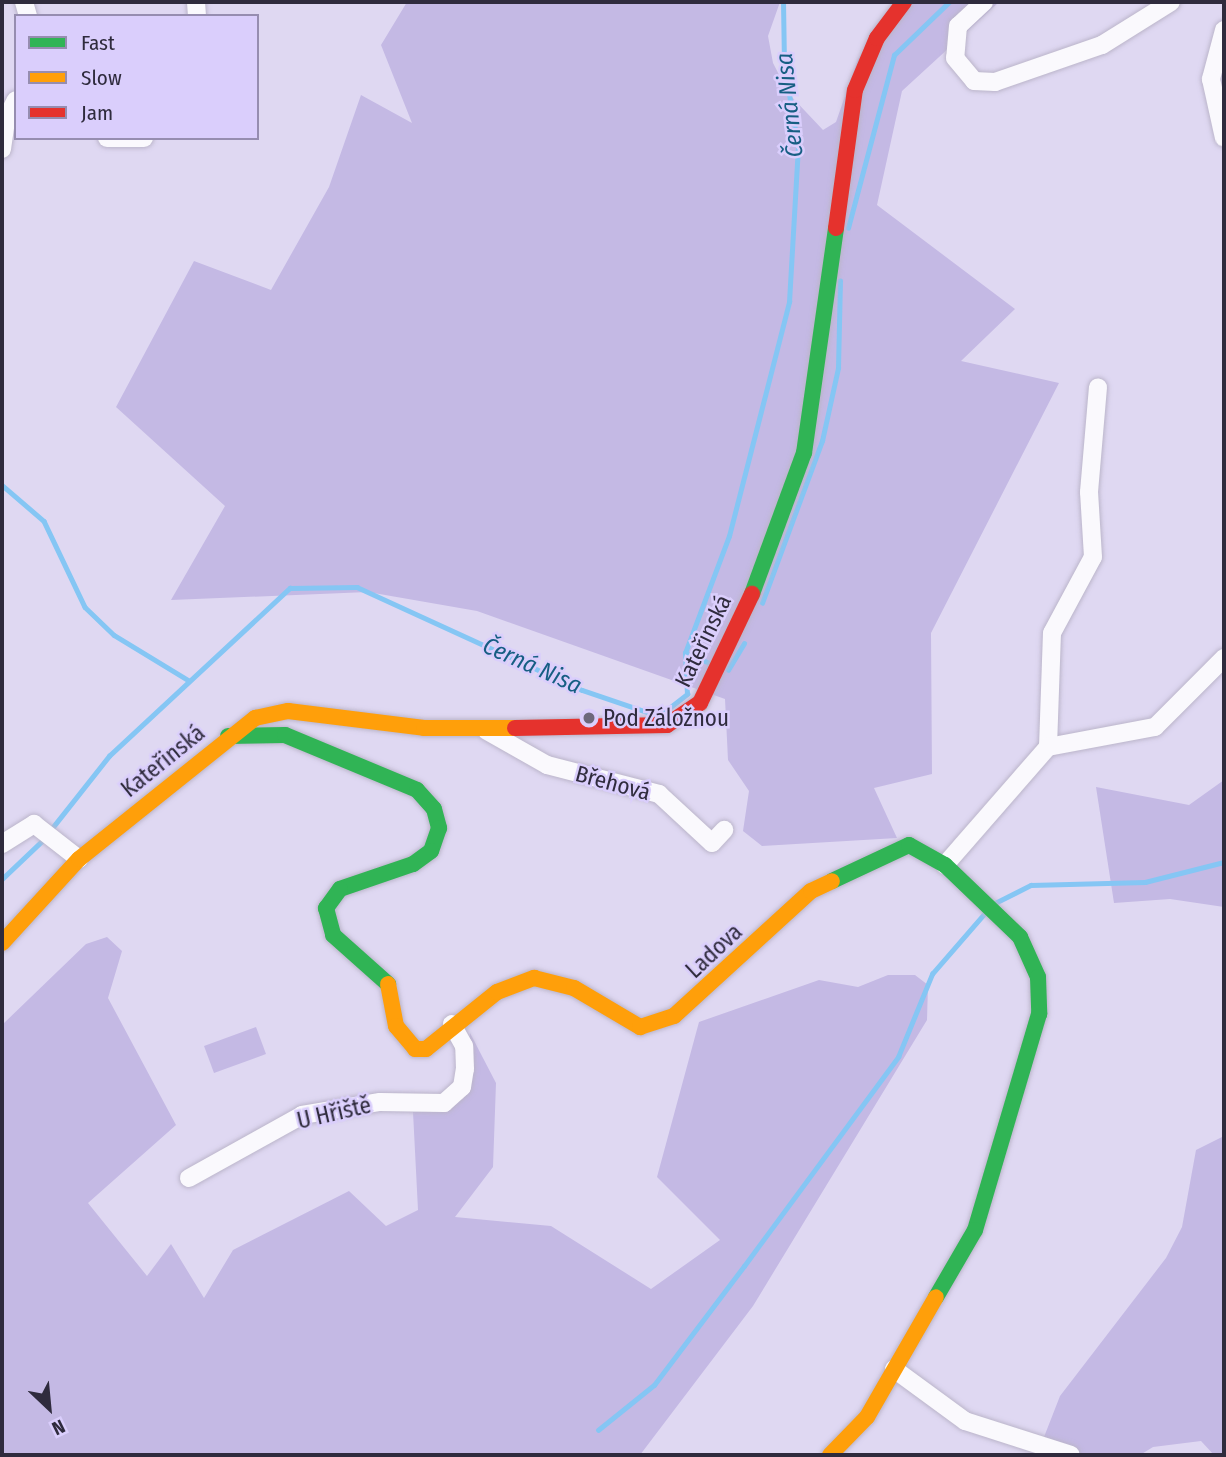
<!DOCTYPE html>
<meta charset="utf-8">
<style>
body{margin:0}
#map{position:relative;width:1226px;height:1457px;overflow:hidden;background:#dfd8f2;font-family:"Fira Sans Condensed",sans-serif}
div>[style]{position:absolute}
.green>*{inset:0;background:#c4b9e4}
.stream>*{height:4.5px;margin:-2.25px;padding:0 2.25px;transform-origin:2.25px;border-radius:2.25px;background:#85c6f4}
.roads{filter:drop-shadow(0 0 2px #bbb5ca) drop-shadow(0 0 2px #bbb5ca)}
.street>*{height:18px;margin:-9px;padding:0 9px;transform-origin:9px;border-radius:9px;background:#faf9fd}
.fast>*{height:16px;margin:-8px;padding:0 8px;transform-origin:8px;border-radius:8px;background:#30b455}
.slow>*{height:16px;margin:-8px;padding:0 8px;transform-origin:8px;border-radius:8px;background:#ff9f0a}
.jam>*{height:16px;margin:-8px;padding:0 8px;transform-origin:8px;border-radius:8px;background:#e5322d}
.dots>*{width:19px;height:19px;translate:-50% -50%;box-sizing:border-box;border:4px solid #dacefc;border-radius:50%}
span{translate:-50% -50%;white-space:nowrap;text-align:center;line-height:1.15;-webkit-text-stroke:5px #dacefc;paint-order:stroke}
.street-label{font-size:23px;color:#2f2b3d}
.poi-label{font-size:23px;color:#2f2b3d}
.left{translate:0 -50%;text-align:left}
.water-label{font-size:24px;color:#165e83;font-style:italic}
.frame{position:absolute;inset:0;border:4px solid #2f2b3d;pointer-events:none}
.legend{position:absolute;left:14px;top:14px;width:245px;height:126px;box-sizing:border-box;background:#dacefc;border:2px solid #968db0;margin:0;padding:9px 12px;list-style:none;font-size:21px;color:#2f2b3d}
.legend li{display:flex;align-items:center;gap:14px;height:35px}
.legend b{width:35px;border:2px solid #968db0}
.north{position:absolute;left:14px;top:1373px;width:70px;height:70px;-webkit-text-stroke:5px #dacefc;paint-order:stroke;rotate:154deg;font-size:19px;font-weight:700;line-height:28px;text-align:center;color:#2f2b3d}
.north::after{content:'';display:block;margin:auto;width:24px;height:32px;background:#2f2b3d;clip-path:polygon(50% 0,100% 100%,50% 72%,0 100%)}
</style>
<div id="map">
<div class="green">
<div style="clip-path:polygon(407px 2px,780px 2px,768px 36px,773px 63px,789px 94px,823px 130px,836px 122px,858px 59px,895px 2px,999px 2px,902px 91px,877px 205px,1015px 309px,961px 361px,1059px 383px,931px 633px,932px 774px,874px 788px,897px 838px,762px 846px,743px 831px,749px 791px,728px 760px,725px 699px,477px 611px,368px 592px,171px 600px,225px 506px,116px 407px,194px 261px,271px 290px,329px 187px,361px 95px,412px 123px,381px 45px)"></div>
<div style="clip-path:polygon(1224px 780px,1224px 907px,1170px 899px,1114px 903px,1096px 787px,1189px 805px)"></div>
<div style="clip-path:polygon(107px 937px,122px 951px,108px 998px,176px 1125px,88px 1203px,147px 1276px,171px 1244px,204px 1298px,233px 1250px,349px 1191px,386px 1226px,418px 1210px,413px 1112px,445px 1109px,464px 1098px,470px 1033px,496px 1083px,493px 1167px,455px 1217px,551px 1226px,651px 1289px,720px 1240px,657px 1177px,699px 1022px,819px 980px,858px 987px,888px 975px,915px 975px,928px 985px,927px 1020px,753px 1306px,640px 1455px,2px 1455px,2px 1025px,86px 944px)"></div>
<div style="clip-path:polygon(256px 1027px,266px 1054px,214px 1073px,204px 1046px)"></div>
<div style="clip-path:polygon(1224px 1136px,1224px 1455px,1214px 1455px,1201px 1441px,1153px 1447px,1140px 1455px,1037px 1455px,1060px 1396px,1166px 1258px,1182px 1227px,1196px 1150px)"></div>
</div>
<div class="stream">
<div style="left:848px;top:228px;width:179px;rotate:-75.1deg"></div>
<div style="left:894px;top:55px;width:76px;rotate:-43.9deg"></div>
<div style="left:2px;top:485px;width:55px;rotate:40.6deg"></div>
<div style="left:44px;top:521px;width:95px;rotate:64.5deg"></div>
<div style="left:85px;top:607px;width:40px;rotate:44deg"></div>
<div style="left:114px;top:635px;width:87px;rotate:31.3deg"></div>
<div style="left:762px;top:603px;width:173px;rotate:-69.7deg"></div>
<div style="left:822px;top:441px;width:75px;rotate:-77.6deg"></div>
<div style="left:838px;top:368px;width:87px;rotate:-88.7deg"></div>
<div style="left:685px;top:653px;width:27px;rotate:22deg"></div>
<div style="left:728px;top:670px;width:31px;rotate:-59deg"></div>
<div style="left:49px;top:832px;width:97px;rotate:-51.7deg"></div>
<div style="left:109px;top:756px;width:247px;rotate:-42.9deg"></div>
<div style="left:290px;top:588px;width:67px;rotate:-0.9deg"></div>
<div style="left:357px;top:587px;width:247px;rotate:24.6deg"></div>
<div style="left:582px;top:690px;width:81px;rotate:18.7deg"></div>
<div style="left:659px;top:716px;width:36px;rotate:-38deg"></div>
<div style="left:687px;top:694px;width:41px;rotate:-92.8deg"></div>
<div style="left:685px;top:653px;width:125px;rotate:-69.4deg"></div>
<div style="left:729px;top:536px;width:242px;rotate:-75.6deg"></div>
<div style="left:789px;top:302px;width:155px;rotate:-86.7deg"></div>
<div style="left:798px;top:147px;width:83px;rotate:-99.7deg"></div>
<div style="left:784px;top:65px;width:63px;rotate:-90.9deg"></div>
<div style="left:2px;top:879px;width:58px;rotate:-43.6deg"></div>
<div style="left:995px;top:903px;width:40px;rotate:-26.6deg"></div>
<div style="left:1031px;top:885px;width:114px;rotate:-1.5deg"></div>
<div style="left:1145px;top:882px;width:81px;rotate:-14.2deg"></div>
<div style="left:598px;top:1430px;width:72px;rotate:-38.8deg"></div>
<div style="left:654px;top:1385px;width:149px;rotate:-52.9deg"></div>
<div style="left:744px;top:1266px;width:260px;rotate:-53.6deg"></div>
<div style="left:898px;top:1057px;width:90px;rotate:-67.7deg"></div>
<div style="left:932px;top:974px;width:79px;rotate:-49.1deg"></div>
</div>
<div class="roads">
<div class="street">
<div style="left:24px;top:2px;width:15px;rotate:74deg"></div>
<div style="left:196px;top:2px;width:14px;rotate:86deg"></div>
<div style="left:984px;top:2px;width:35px;rotate:137deg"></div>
<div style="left:958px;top:26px;width:32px;rotate:95deg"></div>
<div style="left:955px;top:58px;width:30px;rotate:50deg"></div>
<div style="left:974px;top:81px;width:21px;rotate:3deg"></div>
<div style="left:995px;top:82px;width:113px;rotate:-19.1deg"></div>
<div style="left:1102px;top:45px;width:81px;rotate:-31.9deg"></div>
<div style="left:1224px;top:30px;width:51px;rotate:104.9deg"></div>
<div style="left:1211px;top:79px;width:60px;rotate:77.6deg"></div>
<div style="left:2px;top:127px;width:30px;rotate:-63deg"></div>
<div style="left:107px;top:138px;width:37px"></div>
<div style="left:2px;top:149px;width:28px;rotate:-82deg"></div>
<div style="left:487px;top:731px;width:69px;rotate:29.5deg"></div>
<div style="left:547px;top:765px;width:116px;rotate:14.5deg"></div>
<div style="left:659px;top:794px;width:72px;rotate:42.8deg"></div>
<div style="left:712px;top:843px;width:18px;rotate:-47deg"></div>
<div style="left:1048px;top:747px;width:114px;rotate:-88deg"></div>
<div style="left:1052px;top:633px;width:86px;rotate:-61.7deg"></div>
<div style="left:1093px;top:557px;width:65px;rotate:-93.5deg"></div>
<div style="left:1089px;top:492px;width:105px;rotate:-85.1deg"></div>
<div style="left:2px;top:844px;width:38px;rotate:-32deg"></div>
<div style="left:34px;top:824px;width:57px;rotate:37.9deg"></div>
<div style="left:945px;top:865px;width:157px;rotate:-48.9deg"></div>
<div style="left:1048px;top:747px;width:109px;rotate:-10.6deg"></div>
<div style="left:1155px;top:727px;width:98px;rotate:-45deg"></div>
<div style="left:189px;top:1178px;width:129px;rotate:-29.1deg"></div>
<div style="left:302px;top:1115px;width:79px;rotate:-9.5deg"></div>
<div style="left:380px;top:1102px;width:64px;rotate:0.9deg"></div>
<div style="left:444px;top:1103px;width:24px;rotate:-42deg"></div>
<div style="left:462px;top:1087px;width:18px;rotate:-81deg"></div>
<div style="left:465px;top:1069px;width:23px;rotate:-92deg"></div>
<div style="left:464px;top:1046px;width:25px;rotate:-119deg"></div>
<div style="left:894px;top:1369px;width:88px;rotate:36.2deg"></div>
<div style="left:965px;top:1421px;width:111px;rotate:17.8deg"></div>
</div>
<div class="fast">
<div style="left:752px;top:594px;width:150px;rotate:-69.8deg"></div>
<div style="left:804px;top:453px;width:227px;rotate:-81.9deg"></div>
<div style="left:228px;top:736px;width:57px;rotate:-1deg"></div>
<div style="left:285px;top:735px;width:143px;rotate:22.6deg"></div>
<div style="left:417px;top:790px;width:25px;rotate:48deg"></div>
<div style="left:434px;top:809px;width:20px;rotate:75deg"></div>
<div style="left:439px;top:828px;width:24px;rotate:109deg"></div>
<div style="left:431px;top:851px;width:22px;rotate:144deg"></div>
<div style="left:413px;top:864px;width:77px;rotate:161.1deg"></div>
<div style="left:340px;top:889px;width:24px;rotate:126deg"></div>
<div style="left:326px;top:908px;width:28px;rotate:75deg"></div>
<div style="left:333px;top:935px;width:74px;rotate:41.7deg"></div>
<div style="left:832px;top:881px;width:85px;rotate:-25.1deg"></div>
<div style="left:909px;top:845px;width:41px;rotate:29.1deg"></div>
<div style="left:945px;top:865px;width:104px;rotate:43.8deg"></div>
<div style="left:1020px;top:937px;width:44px;rotate:65.8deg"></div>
<div style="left:1038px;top:977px;width:37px;rotate:88deg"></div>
<div style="left:1039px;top:1014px;width:225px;rotate:106.5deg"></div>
<div style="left:975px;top:1230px;width:78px;rotate:120.2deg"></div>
</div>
<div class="slow">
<div style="left:2px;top:943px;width:114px;rotate:-47.5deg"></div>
<div style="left:79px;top:859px;width:226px;rotate:-38.7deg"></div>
<div style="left:255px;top:718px;width:34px;rotate:-12deg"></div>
<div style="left:288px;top:711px;width:137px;rotate:7.1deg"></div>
<div style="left:424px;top:728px;width:91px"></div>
<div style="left:388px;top:984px;width:43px;rotate:79.2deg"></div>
<div style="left:396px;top:1026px;width:30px;rotate:50deg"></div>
<div style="left:415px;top:1049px;width:11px"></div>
<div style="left:426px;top:1049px;width:91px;rotate:-38.8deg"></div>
<div style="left:497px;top:992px;width:40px;rotate:-21deg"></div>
<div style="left:534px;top:978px;width:41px;rotate:14deg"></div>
<div style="left:574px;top:988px;width:77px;rotate:30.6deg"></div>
<div style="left:640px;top:1027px;width:36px;rotate:-18deg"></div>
<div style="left:674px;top:1016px;width:185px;rotate:-42.4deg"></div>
<div style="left:811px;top:891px;width:23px;rotate:-25deg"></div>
<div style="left:830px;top:1455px;width:53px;rotate:-45.8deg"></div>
<div style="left:867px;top:1417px;width:138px;rotate:-60.1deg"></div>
</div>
<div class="jam">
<div style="left:836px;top:228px;width:139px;rotate:-82.2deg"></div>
<div style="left:855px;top:90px;width:56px;rotate:-67.1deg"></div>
<div style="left:877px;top:38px;width:45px;rotate:-53.1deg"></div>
<div style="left:515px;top:728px;width:152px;rotate:-1.1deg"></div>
<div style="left:667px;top:725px;width:40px;rotate:-34deg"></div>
<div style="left:700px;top:703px;width:121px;rotate:-64.5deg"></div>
</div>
</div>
<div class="dots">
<div style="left:589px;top:718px;background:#6d687c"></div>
</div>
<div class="street-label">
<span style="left:703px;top:641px;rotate:-64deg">Kateřinská</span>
<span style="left:163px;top:761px;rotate:-39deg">Kateřinská</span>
<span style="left:613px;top:783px;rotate:15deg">Břehová</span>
<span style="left:714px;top:951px;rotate:-43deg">Ladova</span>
<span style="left:334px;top:1113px;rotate:-13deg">U Hřiště</span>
</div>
<div class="poi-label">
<span class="left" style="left:603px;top:718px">Pod Záložnou</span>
</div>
<div class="water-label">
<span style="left:790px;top:105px;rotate:-96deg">Černá Nisa</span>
<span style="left:532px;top:666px;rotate:24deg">Černá Nisa</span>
</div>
<div class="frame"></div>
<ul class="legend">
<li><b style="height:9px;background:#30b455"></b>Fast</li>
<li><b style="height:9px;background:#ff9f0a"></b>Slow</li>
<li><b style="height:9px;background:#e5322d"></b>Jam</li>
</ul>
<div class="north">N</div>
</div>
